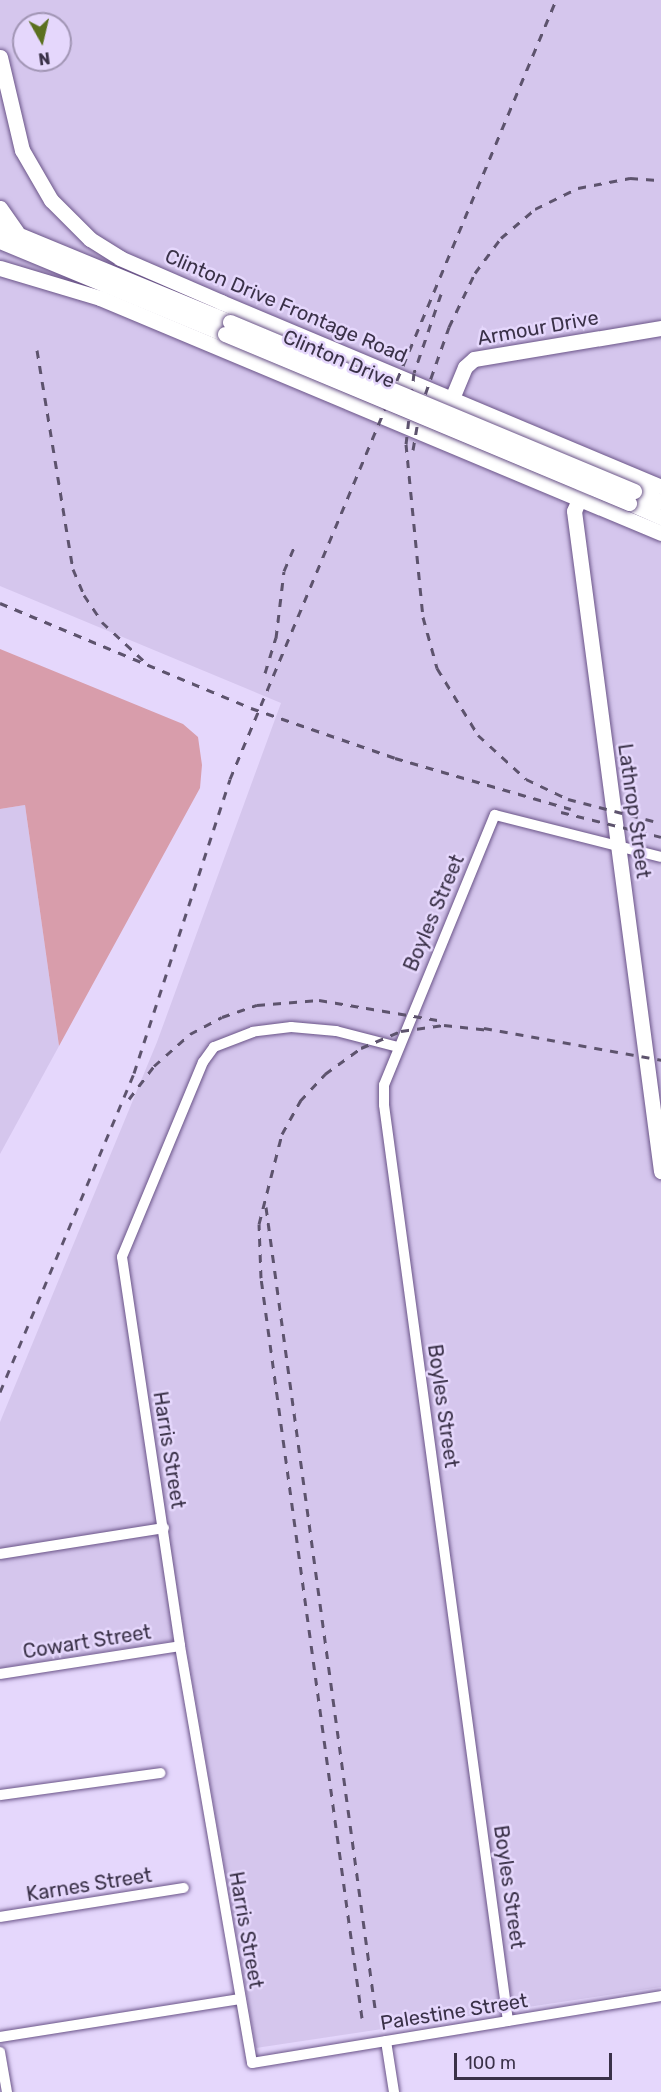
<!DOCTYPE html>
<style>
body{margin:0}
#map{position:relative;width:661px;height:2092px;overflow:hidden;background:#e5d7fc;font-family:Rubik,sans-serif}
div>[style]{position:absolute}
.built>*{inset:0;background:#d5c6ed}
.green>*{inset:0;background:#d89dab}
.roads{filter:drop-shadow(0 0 2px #6a5488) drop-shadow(0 0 2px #6a5488)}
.street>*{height:10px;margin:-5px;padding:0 5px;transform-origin:5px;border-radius:5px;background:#fff}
.secondary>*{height:15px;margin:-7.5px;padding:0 7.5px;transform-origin:7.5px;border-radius:7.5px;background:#fff}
.rail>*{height:3px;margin-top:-1.5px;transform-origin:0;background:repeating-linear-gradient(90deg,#5d536d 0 8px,transparent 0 16px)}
.bridges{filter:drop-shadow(0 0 2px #6a5488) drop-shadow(0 0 2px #6a5488)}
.secondary-bridge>*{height:15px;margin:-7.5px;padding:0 7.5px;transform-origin:7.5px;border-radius:7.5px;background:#fff}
span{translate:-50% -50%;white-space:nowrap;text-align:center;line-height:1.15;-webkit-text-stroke:5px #e5d7fc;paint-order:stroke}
.street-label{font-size:20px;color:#3a3148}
.north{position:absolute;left:12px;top:12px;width:60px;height:60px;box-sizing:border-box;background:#e5d7fc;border:2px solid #a195b4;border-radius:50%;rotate:172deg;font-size:16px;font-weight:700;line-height:24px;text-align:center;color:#3a3148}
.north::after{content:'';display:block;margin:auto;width:21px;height:27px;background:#5b701f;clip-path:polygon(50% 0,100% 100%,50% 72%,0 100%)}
.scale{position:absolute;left:454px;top:2053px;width:158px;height:27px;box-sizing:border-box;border:3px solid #3a3148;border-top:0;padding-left:8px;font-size:18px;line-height:21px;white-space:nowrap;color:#3a3148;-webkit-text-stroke:4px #e5d7fc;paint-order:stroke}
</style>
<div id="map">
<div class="built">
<div style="clip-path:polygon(evenodd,0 0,661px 0,661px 1987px,256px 2048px,185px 1639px,0 1668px,0 1422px,157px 1042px,281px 703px,0 586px,0 0,24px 24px,60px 24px,60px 60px,24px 60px,24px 24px)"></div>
<div style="clip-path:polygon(25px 805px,59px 1046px,0 1154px,0 809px)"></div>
</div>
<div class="green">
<div style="clip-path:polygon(0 649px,183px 724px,198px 737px,202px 765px,200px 788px,59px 1046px,25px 805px,0 809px)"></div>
</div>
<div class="roads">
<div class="street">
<div style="left:398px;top:1047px;width:64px;rotate:-165.5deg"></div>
<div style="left:336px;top:1031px;width:45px;rotate:-174.9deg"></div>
<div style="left:291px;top:1027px;width:38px;rotate:173deg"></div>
<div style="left:253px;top:1032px;width:42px;rotate:159deg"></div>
<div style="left:214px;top:1047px;width:19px;rotate:126deg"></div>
<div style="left:203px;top:1062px;width:211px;rotate:112.6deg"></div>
<div style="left:122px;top:1257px;width:393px;rotate:81.5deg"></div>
<div style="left:180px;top:1646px;width:423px;rotate:80.2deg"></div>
<div style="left:252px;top:2063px;width:414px;rotate:-9.3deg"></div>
<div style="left:0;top:1554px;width:166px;rotate:-9deg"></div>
<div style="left:0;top:1674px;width:182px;rotate:-8.8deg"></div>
<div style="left:0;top:1795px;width:162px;rotate:-7.8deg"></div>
<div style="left:0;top:1917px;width:186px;rotate:-9deg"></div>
<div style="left:508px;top:2021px;width:924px;rotate:-97.71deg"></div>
<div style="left:384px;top:1105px;width:20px;rotate:-90deg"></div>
<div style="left:384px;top:1085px;width:292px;rotate:-67.7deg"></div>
<div style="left:495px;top:815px;width:171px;rotate:14.2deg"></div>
<div style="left:0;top:2037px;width:243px;rotate:-9deg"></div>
<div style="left:386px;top:2041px;width:52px;rotate:81.1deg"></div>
<div style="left:0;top:2052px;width:41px;rotate:80.1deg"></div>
</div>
<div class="secondary">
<div style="left:0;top:57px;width:96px;rotate:76.7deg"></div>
<div style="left:22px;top:150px;width:58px;rotate:59.9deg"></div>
<div style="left:51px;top:200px;width:55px;rotate:45deg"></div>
<div style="left:90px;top:239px;width:36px;rotate:32deg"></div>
<div style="left:120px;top:258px;width:110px;rotate:23.5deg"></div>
<div style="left:221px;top:302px;width:477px;rotate:22.8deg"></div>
<div style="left:0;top:208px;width:29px;rotate:55deg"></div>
<div style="left:0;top:227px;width:249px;rotate:22.4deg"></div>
<div style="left:0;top:241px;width:243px;rotate:22.5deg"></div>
<div style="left:0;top:268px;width:104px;rotate:16.7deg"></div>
<div style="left:100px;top:298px;width:608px;rotate:22.73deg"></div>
<div style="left:448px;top:408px;width:44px;rotate:-67.5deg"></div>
<div style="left:465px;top:367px;width:12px;rotate:-42deg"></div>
<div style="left:474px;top:359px;width:190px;rotate:-9.4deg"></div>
<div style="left:590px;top:474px;width:40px;rotate:113.4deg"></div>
<div style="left:574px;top:511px;width:666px;rotate:82.49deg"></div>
<div style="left:634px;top:491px;width:29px;rotate:22deg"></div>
<div style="left:629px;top:503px;width:35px;rotate:24deg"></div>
</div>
</div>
<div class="rail">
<div style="left:441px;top:294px;width:83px;rotate:108.9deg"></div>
<div style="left:414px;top:373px;width:71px;rotate:96.4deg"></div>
<div style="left:406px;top:444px;width:174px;rotate:84.4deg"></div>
<div style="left:423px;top:617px;width:53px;rotate:74.6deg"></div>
<div style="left:437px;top:668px;width:79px;rotate:58.5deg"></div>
<div style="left:478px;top:735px;width:65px;rotate:42.5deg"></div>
<div style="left:526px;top:779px;width:47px;rotate:25.5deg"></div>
<div style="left:568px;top:799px;width:96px;rotate:14.5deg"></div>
<div style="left:37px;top:350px;width:222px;rotate:80.7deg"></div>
<div style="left:73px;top:569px;width:28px;rotate:67deg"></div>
<div style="left:84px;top:595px;width:32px;rotate:56deg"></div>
<div style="left:102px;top:622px;width:56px;rotate:42.8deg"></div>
<div style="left:413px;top:450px;width:42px;rotate:-80.3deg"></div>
<div style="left:420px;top:409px;width:87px;rotate:-70.5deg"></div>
<div style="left:449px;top:327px;width:60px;rotate:-64.3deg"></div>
<div style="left:475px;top:273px;width:44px;rotate:-53.4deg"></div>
<div style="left:501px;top:238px;width:45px;rotate:-40.5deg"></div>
<div style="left:535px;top:209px;width:48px;rotate:-26deg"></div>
<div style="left:578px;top:188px;width:53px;rotate:-10.9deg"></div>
<div style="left:630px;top:178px;width:31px;rotate:4deg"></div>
<div style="left:0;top:603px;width:272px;rotate:22.7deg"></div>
<div style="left:251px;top:708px;width:152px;rotate:19.1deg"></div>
<div style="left:395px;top:758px;width:183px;rotate:16.2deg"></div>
<div style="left:265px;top:673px;width:37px;rotate:-73deg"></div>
<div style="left:276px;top:638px;width:67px;rotate:-83.2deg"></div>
<div style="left:284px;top:571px;width:28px;rotate:-67deg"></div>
<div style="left:561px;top:812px;width:103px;rotate:14deg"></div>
<div style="left:484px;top:1028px;width:180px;rotate:10.2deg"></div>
<div style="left:129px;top:1099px;width:41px;rotate:-52.9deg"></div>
<div style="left:154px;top:1066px;width:48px;rotate:-41.6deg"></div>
<div style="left:190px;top:1034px;width:36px;rotate:-28deg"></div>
<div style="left:222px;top:1017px;width:37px;rotate:-19deg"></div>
<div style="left:257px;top:1005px;width:62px;rotate:-4.6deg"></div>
<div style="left:319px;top:1000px;width:126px;rotate:9.6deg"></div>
<div style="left:266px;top:1207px;width:815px;rotate:82.25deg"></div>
<div style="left:0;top:1392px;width:346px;rotate:-67.2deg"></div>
<div style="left:134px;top:1073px;width:309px;rotate:-71.9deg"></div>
<div style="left:230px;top:779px;width:844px;rotate:-67.29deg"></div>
<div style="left:362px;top:2018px;width:747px;rotate:-97.77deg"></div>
<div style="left:261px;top:1278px;width:54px;rotate:-92.1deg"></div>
<div style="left:259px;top:1224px;width:93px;rotate:-75.7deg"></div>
<div style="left:282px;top:1134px;width:38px;rotate:-61deg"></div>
<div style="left:300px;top:1101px;width:37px;rotate:-47deg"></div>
<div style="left:325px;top:1074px;width:44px;rotate:-35.8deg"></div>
<div style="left:361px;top:1048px;width:43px;rotate:-23deg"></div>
<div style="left:401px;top:1031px;width:43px;rotate:-7.9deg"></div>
<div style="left:444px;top:1025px;width:46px;rotate:6.2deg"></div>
</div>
<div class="bridges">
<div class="secondary-bridge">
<div style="left:230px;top:322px;width:438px;rotate:22.7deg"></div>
<div style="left:225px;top:334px;width:438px;rotate:22.7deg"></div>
</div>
</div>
<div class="street-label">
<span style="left:286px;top:306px;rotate:23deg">Clinton Drive Frontage Road</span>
<span style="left:538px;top:328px;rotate:-10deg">Armour Drive</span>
<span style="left:339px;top:359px;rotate:23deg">Clinton Drive</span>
<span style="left:634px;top:811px;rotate:82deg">Lathrop Street</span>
<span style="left:434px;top:913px;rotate:-67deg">Boyles Street</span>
<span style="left:443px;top:1406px;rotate:82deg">Boyles Street</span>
<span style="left:169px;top:1450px;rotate:81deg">Harris Street</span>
<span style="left:87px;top:1642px;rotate:-9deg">Cowart Street</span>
<span style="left:89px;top:1885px;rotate:-9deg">Karnes Street</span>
<span style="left:509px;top:1887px;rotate:82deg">Boyles Street</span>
<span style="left:246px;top:1930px;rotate:80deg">Harris Street</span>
<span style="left:454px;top:2012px;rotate:-9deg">Palestine Street</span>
</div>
<div class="north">N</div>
<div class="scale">100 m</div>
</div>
